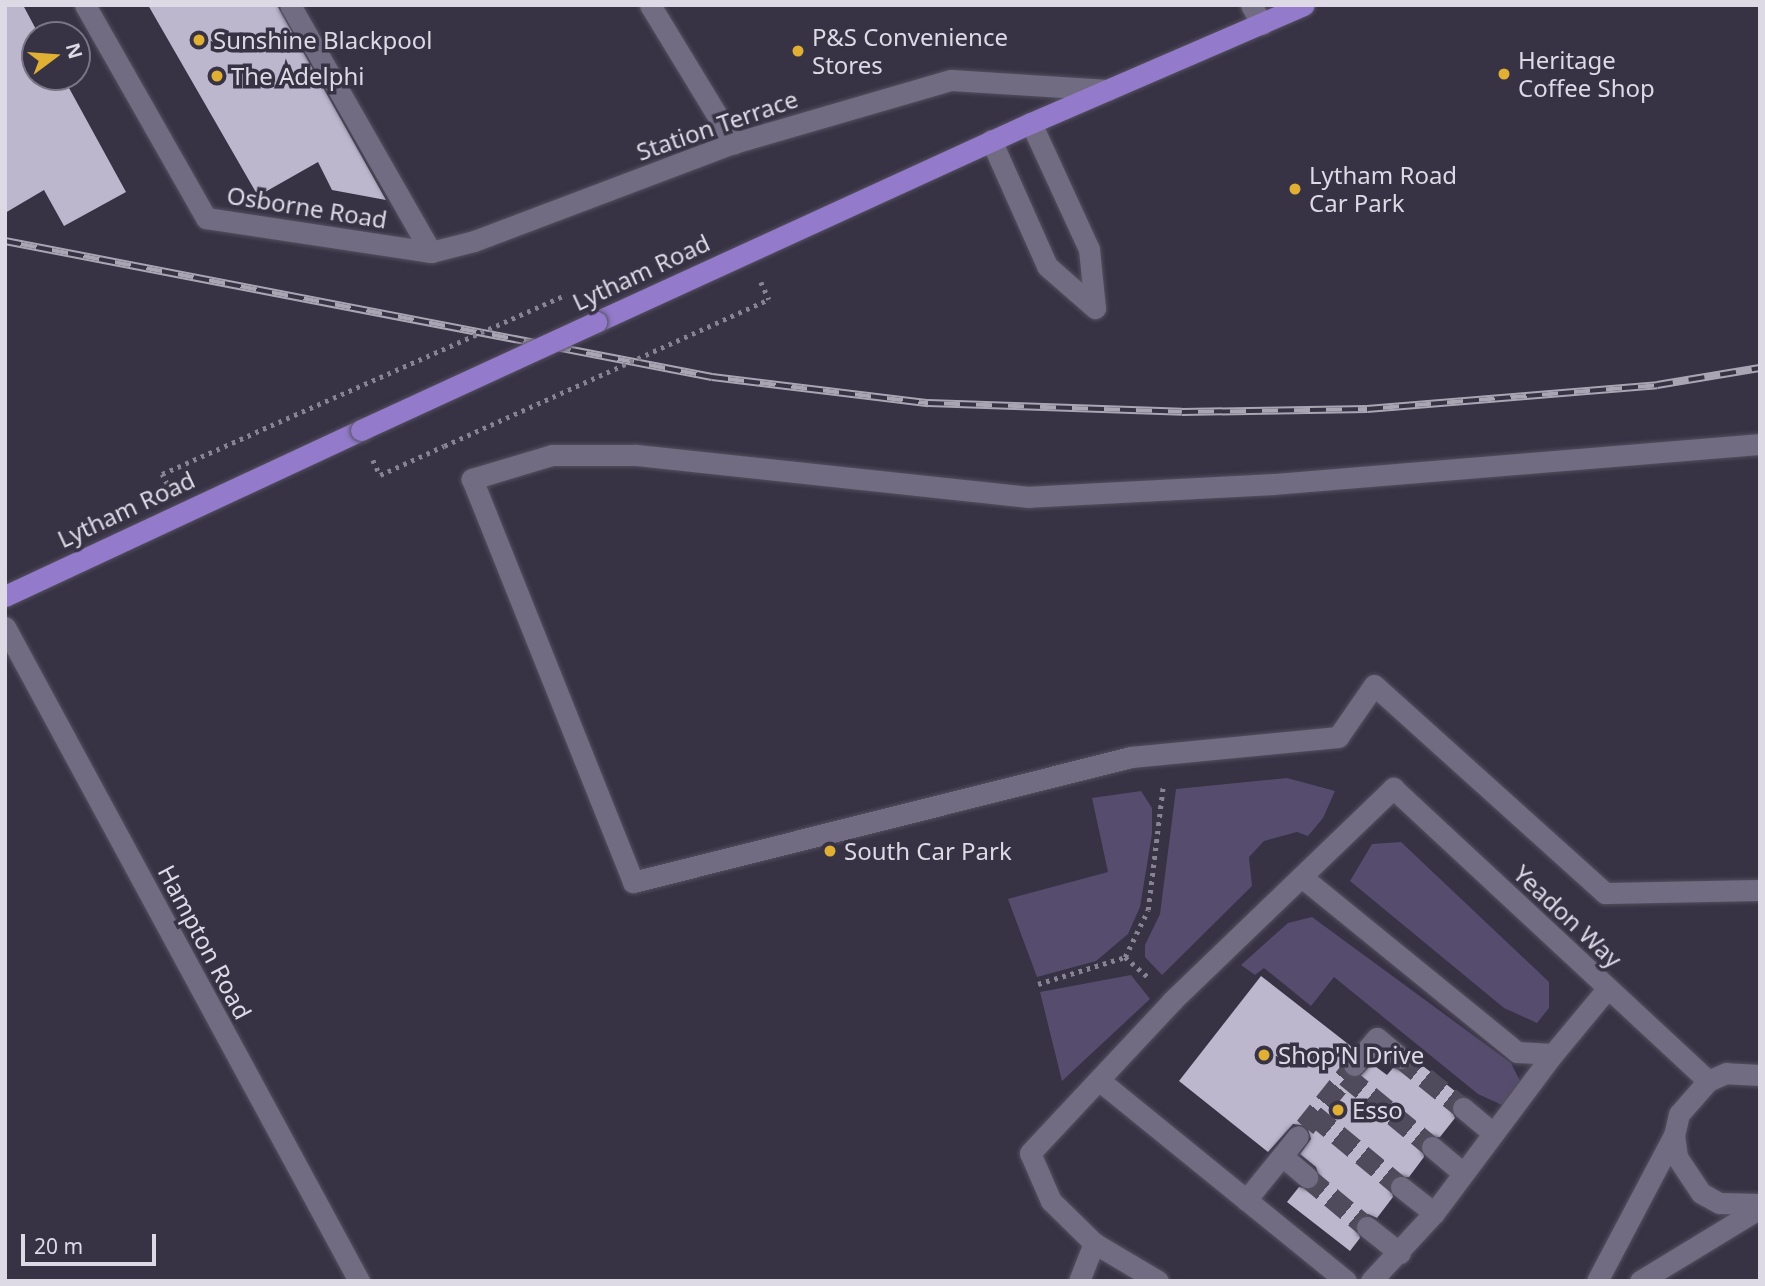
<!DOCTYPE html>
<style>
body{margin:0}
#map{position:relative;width:1765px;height:1286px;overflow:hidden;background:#373244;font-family:"Noto Sans",sans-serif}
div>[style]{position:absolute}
.green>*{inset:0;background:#564d6e}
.building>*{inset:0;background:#bdb7ce}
.minor-tunnel>*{height:21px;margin-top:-10.5px;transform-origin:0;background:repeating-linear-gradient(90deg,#504b5c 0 21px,transparent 0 31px)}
.path>*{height:4.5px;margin-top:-2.25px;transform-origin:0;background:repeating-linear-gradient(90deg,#878392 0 3.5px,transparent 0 8.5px)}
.roads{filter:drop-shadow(0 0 2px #53505f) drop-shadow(0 0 2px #53505f)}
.minor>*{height:21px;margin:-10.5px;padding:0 10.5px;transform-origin:10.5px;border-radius:10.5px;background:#716c81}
.major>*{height:21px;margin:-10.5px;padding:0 10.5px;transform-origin:10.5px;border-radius:10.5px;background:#937aca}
.rail>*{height:8px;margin-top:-4px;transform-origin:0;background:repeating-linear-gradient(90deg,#373244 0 16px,#a9a5b3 0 32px);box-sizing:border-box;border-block:2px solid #a9a5b3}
.path-bridge>*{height:4.5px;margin-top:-2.25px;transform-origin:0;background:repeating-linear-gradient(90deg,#878392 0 3.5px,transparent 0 8.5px)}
.bridges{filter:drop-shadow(0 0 2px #53505f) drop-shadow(0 0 2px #53505f)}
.major-bridge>*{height:21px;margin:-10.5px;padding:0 10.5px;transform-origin:10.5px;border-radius:10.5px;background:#937aca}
.dots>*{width:19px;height:19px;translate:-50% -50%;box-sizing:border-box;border:4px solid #373244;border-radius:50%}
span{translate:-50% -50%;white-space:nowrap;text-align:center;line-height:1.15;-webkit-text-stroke:7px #373244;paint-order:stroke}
.poi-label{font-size:24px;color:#dddae6}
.left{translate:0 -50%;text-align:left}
.street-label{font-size:24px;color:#dddae6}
.frame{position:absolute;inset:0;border:7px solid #dddae6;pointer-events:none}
.north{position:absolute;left:21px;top:21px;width:70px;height:70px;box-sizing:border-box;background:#373244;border:2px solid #797585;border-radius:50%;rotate:74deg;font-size:19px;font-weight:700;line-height:28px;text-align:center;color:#dddae6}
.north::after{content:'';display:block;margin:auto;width:24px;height:32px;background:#e0b034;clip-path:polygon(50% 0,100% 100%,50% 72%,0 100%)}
.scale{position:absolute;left:21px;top:1234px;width:135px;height:32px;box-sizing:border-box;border:4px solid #dddae6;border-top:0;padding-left:9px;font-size:21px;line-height:24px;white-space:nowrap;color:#dddae6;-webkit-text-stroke:5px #373244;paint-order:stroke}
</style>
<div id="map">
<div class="green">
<div style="clip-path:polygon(1287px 778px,1335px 791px,1323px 818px,1308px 836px,1297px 832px,1264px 841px,1249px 857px,1252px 886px,1162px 975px,1145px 957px,1145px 945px,1160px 914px,1176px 789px)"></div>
<div style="clip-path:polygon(1141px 791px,1152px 808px,1152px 834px,1140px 907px,1128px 934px,1096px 961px,1037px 977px,1008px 899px,1108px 872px,1092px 798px)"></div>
<div style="clip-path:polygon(1401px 842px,1549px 982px,1549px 1008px,1537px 1023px,1504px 1008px,1350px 881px,1372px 844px)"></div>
<div style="clip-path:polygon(1312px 917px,1511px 1063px,1520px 1081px,1502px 1105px,1478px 1094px,1334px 977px,1311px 1006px,1264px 968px,1255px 975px,1241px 965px,1288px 923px)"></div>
<div style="clip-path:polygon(1131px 975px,1150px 999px,1062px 1081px,1040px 992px)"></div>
</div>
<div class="building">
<div style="clip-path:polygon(5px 5px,23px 5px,39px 35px,35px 35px,35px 77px,63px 77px,126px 192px,64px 226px,44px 190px,5px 213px)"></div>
<div style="clip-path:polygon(148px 5px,277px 5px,386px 200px,332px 190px,318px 162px,258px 196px)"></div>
<div style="clip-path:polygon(1261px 976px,1352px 1047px,1341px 1062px,1346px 1075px,1359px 1077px,1372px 1064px,1387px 1075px,1393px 1068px,1406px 1070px,1414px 1059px,1460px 1095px,1450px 1105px,1455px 1118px,1440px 1137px,1422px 1139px,1424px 1157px,1409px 1177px,1390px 1179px,1393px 1197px,1377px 1218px,1368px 1214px,1356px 1219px,1360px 1238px,1350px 1251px,1287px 1202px,1299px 1187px,1311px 1189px,1320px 1180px,1316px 1167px,1300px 1154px,1311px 1139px,1307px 1126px,1293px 1124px,1268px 1152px,1179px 1081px)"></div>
</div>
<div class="minor-tunnel">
<div style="left:1401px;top:1058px;width:80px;rotate:38.9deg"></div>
<div style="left:1346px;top:1076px;width:112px;rotate:39.5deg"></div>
<div style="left:1314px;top:1115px;width:113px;rotate:39.6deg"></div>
<div style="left:1305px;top:1127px;width:77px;rotate:-51.3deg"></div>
<div style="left:1307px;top:1177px;width:78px;rotate:39.8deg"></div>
</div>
<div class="path">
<div style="left:761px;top:282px;width:19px;rotate:65deg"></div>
<div style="left:373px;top:460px;width:17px;rotate:65deg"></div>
<div style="left:380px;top:475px;width:70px;rotate:-24.4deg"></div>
<div style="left:167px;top:484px;width:11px;rotate:-117deg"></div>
<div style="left:162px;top:474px;width:187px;rotate:-24deg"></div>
<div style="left:1125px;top:957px;width:52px;rotate:-63.9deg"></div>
<div style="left:1148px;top:910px;width:125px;rotate:-83.1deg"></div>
<div style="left:1038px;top:984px;width:91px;rotate:-17.2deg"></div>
<div style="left:1125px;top:957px;width:30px;rotate:41deg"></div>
</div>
<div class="roads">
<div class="minor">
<div style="left:85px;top:5px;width:245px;rotate:60.4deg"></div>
<div style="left:206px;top:218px;width:228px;rotate:8.6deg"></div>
<div style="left:431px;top:252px;width:44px;rotate:-14.3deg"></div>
<div style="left:474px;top:241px;width:278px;rotate:-20.7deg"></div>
<div style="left:734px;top:143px;width:226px;rotate:-16.2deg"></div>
<div style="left:951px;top:80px;width:157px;rotate:3.6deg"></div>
<div style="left:290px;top:5px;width:284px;rotate:60.3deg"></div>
<div style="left:650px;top:5px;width:162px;rotate:58.7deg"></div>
<div style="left:1251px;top:5px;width:22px;rotate:60deg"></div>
<div style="left:1031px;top:123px;width:139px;rotate:65.3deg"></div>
<div style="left:1089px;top:249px;width:59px;rotate:84.2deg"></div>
<div style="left:991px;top:140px;width:138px;rotate:66deg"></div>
<div style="left:1047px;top:266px;width:64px;rotate:41.2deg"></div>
<div style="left:1760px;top:444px;width:488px;rotate:175.3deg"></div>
<div style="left:1274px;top:484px;width:245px;rotate:177deg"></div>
<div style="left:1029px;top:497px;width:397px;rotate:-173.9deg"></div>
<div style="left:634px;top:455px;width:82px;rotate:180deg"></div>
<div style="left:552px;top:455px;width:84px;rotate:163.3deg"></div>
<div style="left:472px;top:479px;width:434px;rotate:68.2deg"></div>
<div style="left:633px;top:882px;width:513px;rotate:-14.09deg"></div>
<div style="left:1131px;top:757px;width:208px;rotate:-5.5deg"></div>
<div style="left:1338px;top:737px;width:63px;rotate:-55.3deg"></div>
<div style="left:1374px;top:685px;width:311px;rotate:42deg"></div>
<div style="left:1605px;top:893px;width:155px;rotate:-1.1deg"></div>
<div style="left:5px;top:627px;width:744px;rotate:61.57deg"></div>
<div style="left:1303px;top:878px;width:276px;rotate:39.1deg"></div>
<div style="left:1517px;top:1052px;width:36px;rotate:3deg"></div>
<div style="left:1553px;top:1054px;width:85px;rotate:-50.3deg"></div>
<div style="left:1354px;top:1065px;width:35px;rotate:-50deg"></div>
<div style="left:1377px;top:1038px;width:31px;rotate:40deg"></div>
<div style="left:1760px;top:1075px;width:34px;rotate:-177deg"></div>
<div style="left:1726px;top:1073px;width:20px;rotate:156deg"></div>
<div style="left:1708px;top:1081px;width:44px;rotate:131.3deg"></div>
<div style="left:1679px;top:1114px;width:22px;rotate:103deg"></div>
<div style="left:1674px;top:1135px;width:22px;rotate:82deg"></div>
<div style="left:1677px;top:1157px;width:43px;rotate:56.3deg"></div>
<div style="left:1701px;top:1193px;width:21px;rotate:29deg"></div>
<div style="left:1719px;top:1203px;width:41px;rotate:1.4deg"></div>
<div style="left:1100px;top:1081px;width:317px;rotate:39.1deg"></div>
<div style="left:1463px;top:1108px;width:39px;rotate:40deg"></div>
<div style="left:1432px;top:1147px;width:40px;rotate:40deg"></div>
<div style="left:1282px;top:1156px;width:33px;rotate:40deg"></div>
<div style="left:1401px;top:1187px;width:42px;rotate:38.2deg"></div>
<div style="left:1246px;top:1200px;width:82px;rotate:-50.9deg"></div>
<div style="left:1367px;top:1227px;width:42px;rotate:38.2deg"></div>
<div style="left:1079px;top:1281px;width:41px;rotate:-68.5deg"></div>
<div style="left:1158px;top:1281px;width:74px;rotate:-149.3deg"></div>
<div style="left:1094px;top:1243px;width:60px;rotate:-135.7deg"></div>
<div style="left:1051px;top:1201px;width:52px;rotate:-113.6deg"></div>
<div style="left:1030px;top:1153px;width:209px;rotate:-46.9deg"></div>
<div style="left:1173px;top:1000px;width:306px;rotate:-43.9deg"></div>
<div style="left:1393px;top:788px;width:430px;rotate:42.9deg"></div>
<div style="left:1371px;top:1281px;width:93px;rotate:-47.2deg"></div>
<div style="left:1434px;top:1213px;width:199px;rotate:-53.2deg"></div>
<div style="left:1597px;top:1281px;width:165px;rotate:-62.2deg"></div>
<div style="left:1640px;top:1281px;width:140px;rotate:-31.3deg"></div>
</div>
<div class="major">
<div style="left:596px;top:322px;width:478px;rotate:-24.6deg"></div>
<div style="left:1031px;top:123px;width:297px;rotate:-23.4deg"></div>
<div style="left:5px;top:596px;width:393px;rotate:-25deg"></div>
</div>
</div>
<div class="rail">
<div style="left:5px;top:241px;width:720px;rotate:10.89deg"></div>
<div style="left:712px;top:377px;width:218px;rotate:6.9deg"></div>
<div style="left:928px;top:403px;width:254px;rotate:2deg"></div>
<div style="left:1182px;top:412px;width:185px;rotate:-0.9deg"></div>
<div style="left:1367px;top:409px;width:291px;rotate:-4.7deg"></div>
<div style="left:1657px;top:385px;width:104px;rotate:-9.4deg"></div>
</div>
<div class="path-bridge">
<div style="left:333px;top:398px;width:254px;rotate:-23.9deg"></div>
<div style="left:444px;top:446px;width:357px;rotate:-24.3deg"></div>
</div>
<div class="bridges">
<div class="major-bridge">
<div style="left:361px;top:430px;width:259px;rotate:-24.7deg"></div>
</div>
</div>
<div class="dots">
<div style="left:199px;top:40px;background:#e0b034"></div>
<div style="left:798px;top:51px;background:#e0b034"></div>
<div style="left:1504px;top:74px;background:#e0b034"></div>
<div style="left:217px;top:76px;background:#e0b034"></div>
<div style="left:1295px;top:189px;background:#e0b034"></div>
<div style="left:830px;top:851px;background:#e0b034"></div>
<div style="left:1264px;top:1055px;background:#e0b034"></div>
<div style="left:1338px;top:1110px;background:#e0b034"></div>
</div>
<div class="poi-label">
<span class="left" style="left:812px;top:51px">P&amp;S Convenience<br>Stores</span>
<span class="left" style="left:213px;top:40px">Sunshine Blackpool</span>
<span class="left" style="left:1518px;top:74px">Heritage<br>Coffee Shop</span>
<span class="left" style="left:231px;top:76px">The Adelphi</span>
<span class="left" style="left:1309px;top:189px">Lytham Road<br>Car Park</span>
<span class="left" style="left:844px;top:851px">South Car Park</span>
<span class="left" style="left:1278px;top:1055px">Shop'N Drive</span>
<span class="left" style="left:1352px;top:1110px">Esso</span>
</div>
<div class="street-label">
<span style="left:717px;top:125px;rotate:-19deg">Station Terrace</span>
<span style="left:307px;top:207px;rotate:9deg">Osborne Road</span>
<span style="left:641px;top:272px;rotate:-25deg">Lytham Road</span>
<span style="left:126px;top:509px;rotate:-25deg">Lytham Road</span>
<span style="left:1568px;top:916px;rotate:43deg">Yeadon Way</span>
<span style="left:205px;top:942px;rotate:62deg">Hampton Road</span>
</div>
<div class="frame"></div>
<div class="north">N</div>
<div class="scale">20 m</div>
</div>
